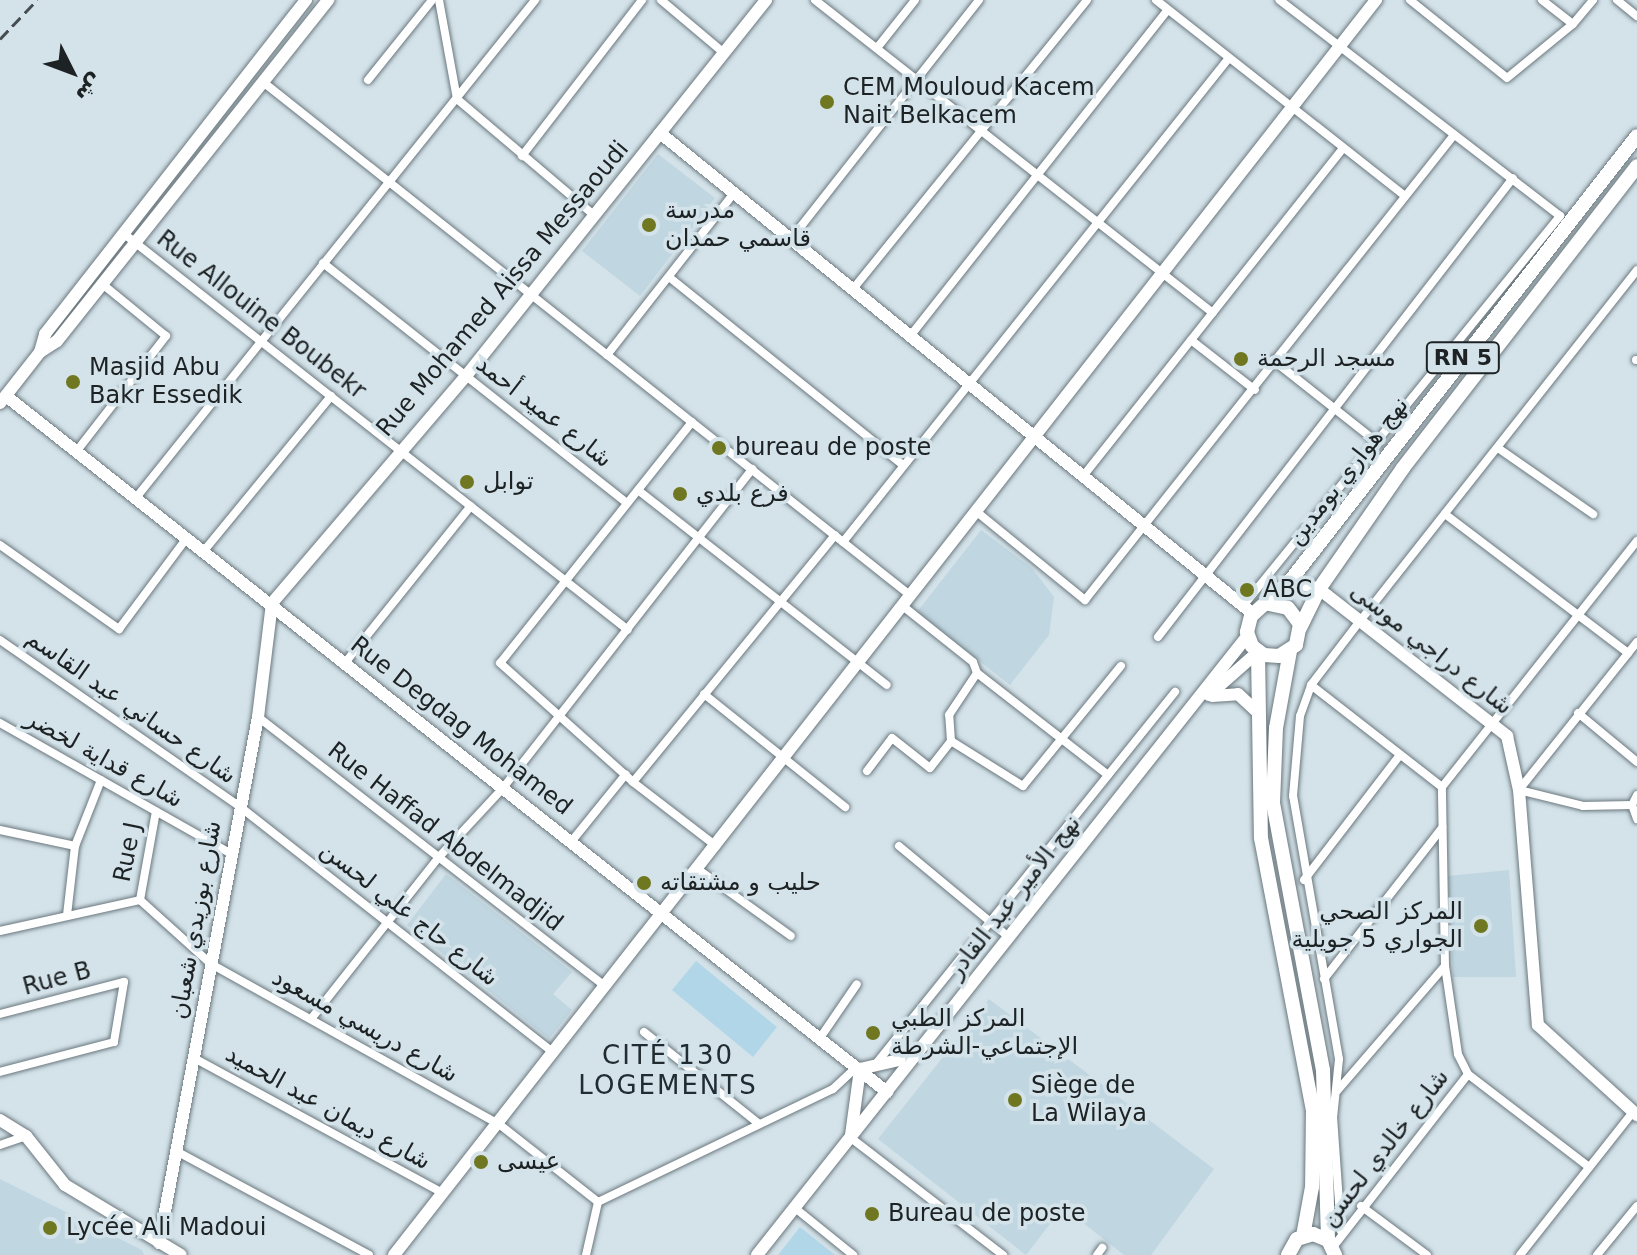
<!DOCTYPE html>
<meta charset="utf-8">
<style>
body{margin:0}
#map{position:relative;width:1637px;height:1255px;overflow:hidden;background:#d4e3ea;font-family:"DejaVu Sans","Noto Naskh Arabic",sans-serif}
div>[style]{position:absolute}
.built>*{inset:0;background:#c0d6e0}
.green>*{inset:0;background:#b0d6e7}
.roads{filter:drop-shadow(0 0 2px #6b787e) drop-shadow(0 0 2px #6b787e)}
.street>*{height:8px;margin:-4px;padding:0 4px;transform-origin:4px;border-radius:4px;background:#fff}
.secondary>*{height:12px;margin:-6px;padding:0 6px;transform-origin:6px;border-radius:6px;background:#fff}
.primary>*{height:14px;margin:-7px;padding:0 7px;transform-origin:7px;border-radius:7px;background:#fff}
.rail>*{height:3px;margin-top:-1.5px;transform-origin:0;background:repeating-linear-gradient(90deg,#464d50 0 12px,transparent 0 18px)}
.dots>*{width:22px;height:22px;translate:-50% -50%;box-sizing:border-box;border:4px solid #d4e3ea;border-radius:50%}
span{translate:-50% -50%;white-space:nowrap;text-align:center;line-height:1.15;-webkit-text-stroke:7px #d4e3ea;paint-order:stroke}
.shield-label span{padding:2px 6px;background:#d4e3ea;border:2px solid;border-radius:6px;-webkit-text-stroke-width:0}
.shield-label{font-size:22px;color:#1d2224;font-weight:700}
.poi-label{font-size:24px;color:#1d2224}
.left{translate:0 -50%;text-align:left}
.right{translate:-100% -50%;text-align:right}
.street-label{font-size:24px;color:#1d2224}
.neighbourhood-label{font-size:26px;color:#212c31;letter-spacing:2px}
.north{position:absolute;left:32px;top:32px;width:80px;height:80px;-webkit-text-stroke:6px #d4e3ea;paint-order:stroke;rotate:132deg;font-size:22px;font-weight:700;line-height:32px;text-align:center;color:#1d2224}
.north::after{content:'';display:block;margin:auto;width:28px;height:36px;background:#1d2224;clip-path:polygon(50% 0,100% 100%,50% 72%,0 100%)}
</style>
<div id="map">
<div class="built">
<div style="clip-path:polygon(658px 154px,715px 198px,640px 296px,582px 251px)"></div>
<div style="clip-path:polygon(981px 530px,1032px 568px,1054px 597px,1049px 635px,1010px 685px,917px 612px)"></div>
<div style="clip-path:polygon(1509px 870px,1516px 977px,1453px 977px,1448px 876px)"></div>
<div style="clip-path:polygon(446px 874px,572px 972px,553px 994px,572px 1010px,549px 1039px,407px 925px)"></div>
<div style="clip-path:polygon(989px 999px,1214px 1169px,1151px 1255px,1124px 1255px,1063px 1207px,1026px 1255px,878px 1139px)"></div>
<div style="clip-path:polygon(0 1179px,142px 1250px,144px 1255px,0 1255px)"></div>
</div>
<div class="green">
<div style="clip-path:polygon(696px 961px,777px 1027px,753px 1057px,672px 990px)"></div>
<div style="clip-path:polygon(800px 1227px,835px 1255px,778px 1255px)"></div>
</div>
<div class="roads">
<div class="street">
<div style="left:439px;top:0;width:101px;rotate:79.7deg"></div>
<div style="left:457px;top:99px;width:180px;rotate:40.3deg"></div>
<div style="left:661px;top:0;width:82px;rotate:40.1deg"></div>
<div style="left:815px;top:0;width:506px;rotate:38.18deg"></div>
<div style="left:1156px;top:0;width:317px;rotate:38.2deg"></div>
<div style="left:1410px;top:0;width:124px;rotate:38.8deg"></div>
<div style="left:1507px;top:78px;width:85px;rotate:-39.3deg"></div>
<div style="left:1573px;top:24px;width:31px;rotate:-50deg"></div>
<div style="left:1542px;top:0;width:39px;rotate:38deg"></div>
<div style="left:1617px;top:0;width:26px;rotate:39deg"></div>
<div style="left:877px;top:48px;width:61px;rotate:-51.6deg"></div>
<div style="left:368px;top:80px;width:102px;rotate:-51.3deg"></div>
<div style="left:263px;top:82px;width:827px;rotate:38.42deg"></div>
<div style="left:522px;top:156px;width:197px;rotate:-52.4deg"></div>
<div style="left:123px;top:233px;width:642px;rotate:38.17deg"></div>
<div style="left:791px;top:239px;width:304px;rotate:-51.8deg"></div>
<div style="left:323px;top:263px;width:387px;rotate:38.3deg"></div>
<div style="left:669px;top:277px;width:300px;rotate:38.8deg"></div>
<div style="left:853px;top:289px;width:372px;rotate:-51deg"></div>
<div style="left:911px;top:335px;width:414px;rotate:-51.7deg"></div>
<div style="left:1191px;top:340px;width:81px;rotate:38deg"></div>
<div style="left:607px;top:355px;width:206px;rotate:-51.9deg"></div>
<div style="left:1273px;top:360px;width:134px;rotate:38.3deg"></div>
<div style="left:1636px;top:360px;width:1px"></div>
<div style="left:692px;top:422px;width:308px;rotate:128.5deg"></div>
<div style="left:500px;top:663px;width:178px;rotate:41.8deg"></div>
<div style="left:633px;top:782px;width:105px;rotate:37.6deg"></div>
<div style="left:1498px;top:448px;width:116px;rotate:34.8deg"></div>
<div style="left:76px;top:452px;width:147px;rotate:-52.2deg"></div>
<div style="left:166px;top:336px;width:84px;rotate:-140.8deg"></div>
<div style="left:1084px;top:475px;width:417px;rotate:-51.6deg"></div>
<div style="left:638px;top:490px;width:316px;rotate:38.1deg"></div>
<div style="left:135px;top:499px;width:640px;rotate:-51.28deg"></div>
<div style="left:978px;top:513px;width:138px;rotate:39.1deg"></div>
<div style="left:1085px;top:600px;width:594px;rotate:-51.57deg"></div>
<div style="left:1445px;top:514px;width:230px;rotate:37.2deg"></div>
<div style="left:843px;top:542px;width:619px;rotate:-51.43deg"></div>
<div style="left:0;top:545px;width:146px;rotate:35.2deg"></div>
<div style="left:119px;top:629px;width:112px;rotate:-53.3deg"></div>
<div style="left:203px;top:552px;width:202px;rotate:-50.6deg"></div>
<div style="left:1243px;top:606px;width:503px;rotate:-50.9deg"></div>
<div style="left:1560px;top:216px;width:354px;rotate:-142.4deg"></div>
<div style="left:904px;top:607px;width:88px;rotate:38.6deg"></div>
<div style="left:973px;top:662px;width:12px;rotate:70deg"></div>
<div style="left:977px;top:673px;width:166px;rotate:37.9deg"></div>
<div style="left:1158px;top:637px;width:580px;rotate:-52.28deg"></div>
<div style="left:0;top:640px;width:291px;rotate:34.8deg"></div>
<div style="left:239px;top:806px;width:400px;rotate:38.1deg"></div>
<div style="left:1637px;top:642px;width:189px;rotate:128.6deg"></div>
<div style="left:1519px;top:790px;width:66px;rotate:14deg"></div>
<div style="left:1583px;top:806px;width:49px;rotate:-1.2deg"></div>
<div style="left:1632px;top:805px;width:11px;rotate:-63deg"></div>
<div style="left:345px;top:663px;width:201px;rotate:-51.3deg"></div>
<div style="left:1311px;top:685px;width:166px;rotate:37.9deg"></div>
<div style="left:704px;top:694px;width:181px;rotate:38.7deg"></div>
<div style="left:1578px;top:713px;width:77px;rotate:39.7deg"></div>
<div style="left:258px;top:717px;width:440px;rotate:37.8deg"></div>
<div style="left:0;top:723px;width:264px;rotate:29.5deg"></div>
<div style="left:951px;top:741px;width:85px;rotate:32deg"></div>
<div style="left:1023px;top:786px;width:155px;rotate:-50.8deg"></div>
<div style="left:867px;top:771px;width:41px;rotate:-52.9deg"></div>
<div style="left:892px;top:738px;width:48px;rotate:38.3deg"></div>
<div style="left:930px;top:768px;width:34px;rotate:-52deg"></div>
<div style="left:951px;top:741px;width:26px;rotate:-94deg"></div>
<div style="left:949px;top:715px;width:50px;rotate:-56.3deg"></div>
<div style="left:633px;top:782px;width:319px;rotate:-50.7deg"></div>
<div style="left:1632px;top:805px;width:15px;rotate:70deg"></div>
<div style="left:0;top:830px;width:77px;rotate:12deg"></div>
<div style="left:571px;top:842px;width:87px;rotate:-51deg"></div>
<div style="left:899px;top:846px;width:144px;rotate:39.7deg"></div>
<div style="left:699px;top:870px;width:113px;rotate:35.7deg"></div>
<div style="left:1304px;top:880px;width:156px;rotate:-52.5deg"></div>
<div style="left:140px;top:900px;width:90px;rotate:-79.8deg"></div>
<div style="left:67px;top:915px;width:69px;rotate:-83.4deg"></div>
<div style="left:75px;top:846px;width:71px;rotate:-68.5deg"></div>
<div style="left:0;top:931px;width:143px;rotate:-12.5deg"></div>
<div style="left:140px;top:900px;width:96px;rotate:42deg"></div>
<div style="left:211px;top:964px;width:329px;rotate:29.1deg"></div>
<div style="left:499px;top:1124px;width:126px;rotate:38.2deg"></div>
<div style="left:1324px;top:979px;width:192px;rotate:-52deg"></div>
<div style="left:0;top:1014px;width:128px;rotate:-14.5deg"></div>
<div style="left:124px;top:982px;width:61px;rotate:99.5deg"></div>
<div style="left:114px;top:1042px;width:118px;rotate:165.3deg"></div>
<div style="left:311px;top:1019px;width:205px;rotate:-51.7deg"></div>
<div style="left:438px;top:858px;width:96px;rotate:-47.1deg"></div>
<div style="left:503px;top:788px;width:405px;rotate:-52deg"></div>
<div style="left:644px;top:1032px;width:146px;rotate:38.6deg"></div>
<div style="left:820px;top:1038px;width:65px;rotate:-55.6deg"></div>
<div style="left:194px;top:1058px;width:283px;rotate:28.5deg"></div>
<div style="left:875px;top:1065px;width:479px;rotate:-51.2deg"></div>
<div style="left:1337px;top:1091px;width:165px;rotate:-49.2deg"></div>
<div style="left:851px;top:1138px;width:192px;rotate:37.6deg"></div>
<div style="left:0;top:1145px;width:28px;rotate:-19deg"></div>
<div style="left:176px;top:1151px;width:219px;rotate:28.3deg"></div>
<div style="left:1589px;top:1167px;width:153px;rotate:-142.5deg"></div>
<div style="left:1468px;top:1074px;width:22px;rotate:-117deg"></div>
<div style="left:1458px;top:1054px;width:89px;rotate:-98.4deg"></div>
<div style="left:1445px;top:966px;width:179px;rotate:-91deg"></div>
<div style="left:1442px;top:787px;width:314px;rotate:-51.6deg"></div>
<div style="left:598px;top:1202px;width:261px;rotate:-25.7deg"></div>
<div style="left:833px;top:1089px;width:33px;rotate:-43deg"></div>
<div style="left:1361px;top:1206px;width:82px;rotate:36.6deg"></div>
<div style="left:795px;top:1208px;width:75px;rotate:39deg"></div>
<div style="left:1341px;top:1231px;width:113px;rotate:-94deg"></div>
<div style="left:1333px;top:1118px;width:59px;rotate:-84.2deg"></div>
<div style="left:1339px;top:1059px;width:267px;rotate:-99.9deg"></div>
<div style="left:1293px;top:796px;width:80px;rotate:-85deg"></div>
<div style="left:1300px;top:716px;width:33px;rotate:-70deg"></div>
<div style="left:1311px;top:685px;width:81px;rotate:-52.6deg"></div>
<div style="left:1360px;top:621px;width:447px;rotate:-51.7deg"></div>
<div style="left:1333px;top:1247px;width:219px;rotate:-52deg"></div>
<div style="left:586px;top:1255px;width:54px;rotate:-77.2deg"></div>
<div style="left:1097px;top:1255px;width:9px;rotate:-54deg"></div>
<div style="left:1520px;top:1255px;width:182px;rotate:-51.7deg"></div>
<div style="left:1597px;top:1255px;width:63px;rotate:-50.8deg"></div>
</div>
<div class="secondary">
<div style="left:660px;top:133px;width:764px;rotate:39.05deg"></div>
<div style="left:40px;top:352px;width:19px;rotate:-74deg"></div>
<div style="left:45px;top:334px;width:424px;rotate:-52deg"></div>
<div style="left:6px;top:396px;width:1123px;rotate:38.31deg"></div>
<div style="left:0;top:403px;width:65px;rotate:-51.9deg"></div>
<div style="left:40px;top:352px;width:20px;rotate:-33deg"></div>
<div style="left:57px;top:341px;width:436px;rotate:-51.5deg"></div>
<div style="left:1290px;top:581px;width:30px;rotate:15deg"></div>
<div style="left:1319px;top:589px;width:239px;rotate:38deg"></div>
<div style="left:1507px;top:736px;width:55px;rotate:77.5deg"></div>
<div style="left:1519px;top:790px;width:236px;rotate:85.4deg"></div>
<div style="left:1538px;top:1025px;width:134px;rotate:42.3deg"></div>
<div style="left:1209px;top:695px;width:65px;rotate:-41.3deg"></div>
<div style="left:1212px;top:696px;width:26px;rotate:-4deg"></div>
<div style="left:1238px;top:694px;width:25px;rotate:43deg"></div>
<div style="left:0;top:1120px;width:31px;rotate:32deg"></div>
<div style="left:26px;top:1136px;width:63px;rotate:51.5deg"></div>
<div style="left:65px;top:1185px;width:135px;rotate:31.1deg"></div>
<div style="left:851px;top:1135px;width:67px;rotate:-82.2deg"></div>
<div style="left:860px;top:1069px;width:57px;rotate:-13.1deg"></div>
<div style="left:159px;top:1243px;width:535px;rotate:-79.34deg"></div>
<div style="left:258px;top:717px;width:115px;rotate:-83deg"></div>
<div style="left:272px;top:603px;width:299px;rotate:-49.5deg"></div>
<div style="left:466px;top:376px;width:481px;rotate:-51.4deg"></div>
<div style="left:394px;top:1255px;width:1594px;rotate:-51.96deg"></div>
<div style="left:757px;top:1255px;width:791px;rotate:-51.62deg"></div>
</div>
<div class="primary">
<div style="left:1269px;top:604px;width:19px;rotate:12deg"></div>
<div style="left:1288px;top:608px;width:20px;rotate:53deg"></div>
<div style="left:1300px;top:624px;width:21px;rotate:101deg"></div>
<div style="left:1296px;top:645px;width:20px;rotate:147deg"></div>
<div style="left:1279px;top:656px;width:15px;rotate:-176deg"></div>
<div style="left:1264px;top:655px;width:15px;rotate:-143deg"></div>
<div style="left:1252px;top:646px;width:15px;rotate:-110deg"></div>
<div style="left:1247px;top:632px;width:16px;rotate:-76deg"></div>
<div style="left:1251px;top:616px;width:52px;rotate:-41.9deg"></div>
<div style="left:1290px;top:581px;width:564px;rotate:-52.05deg"></div>
<div style="left:1300px;top:628px;width:43px;rotate:-64deg"></div>
<div style="left:1319px;top:589px;width:147px;rotate:-55.2deg"></div>
<div style="left:1403px;top:468px;width:382px;rotate:-52.2deg"></div>
<div style="left:1290px;top:651px;width:78px;rotate:100.3deg"></div>
<div style="left:1276px;top:728px;width:75px;rotate:92.3deg"></div>
<div style="left:1273px;top:803px;width:272px;rotate:79.4deg"></div>
<div style="left:1323px;top:1070px;width:170px;rotate:88.3deg"></div>
<div style="left:1258px;top:652px;width:186px;rotate:89.1deg"></div>
<div style="left:1261px;top:838px;width:277px;rotate:79.2deg"></div>
<div style="left:1313px;top:1110px;width:77px;rotate:90.7deg"></div>
<div style="left:1312px;top:1187px;width:50px;rotate:100.4deg"></div>
<div style="left:1288px;top:1255px;width:18px;rotate:-61deg"></div>
<div style="left:1297px;top:1239px;width:17px;rotate:-17deg"></div>
<div style="left:1313px;top:1234px;width:16px;rotate:22deg"></div>
<div style="left:1328px;top:1240px;width:17px;rotate:65deg"></div>
</div>
</div>
<div class="rail">
<div style="left:0;top:39px;width:54px;rotate:-46.5deg"></div>
</div>
<div class="dots">
<div style="left:827px;top:102px;background:#707721"></div>
<div style="left:649px;top:225px;background:#707721"></div>
<div style="left:1241px;top:359px;background:#707721"></div>
<div style="left:73px;top:382px;background:#707721"></div>
<div style="left:719px;top:448px;background:#707721"></div>
<div style="left:467px;top:482px;background:#707721"></div>
<div style="left:680px;top:494px;background:#707721"></div>
<div style="left:1247px;top:590px;background:#707721"></div>
<div style="left:644px;top:883px;background:#707721"></div>
<div style="left:1481px;top:926px;background:#707721"></div>
<div style="left:873px;top:1033px;background:#707721"></div>
<div style="left:1015px;top:1100px;background:#707721"></div>
<div style="left:481px;top:1162px;background:#707721"></div>
<div style="left:872px;top:1214px;background:#707721"></div>
<div style="left:50px;top:1228px;background:#707721"></div>
</div>
<div class="shield-label">
<span style="left:1463px;top:358px">RN 5</span>
</div>
<div class="poi-label">
<span class="left" style="left:843px;top:102px">CEM Mouloud Kacem<br>Nait Belkacem</span>
<span class="left" style="left:665px;top:225px">مدرسة<br>قاسمي حمدان</span>
<span class="left" style="left:1257px;top:359px">مسجد الرحمة</span>
<span class="left" style="left:89px;top:382px">Masjid Abu<br>Bakr Essedik</span>
<span class="left" style="left:735px;top:448px">bureau de poste</span>
<span class="left" style="left:483px;top:482px">توابل</span>
<span class="left" style="left:696px;top:494px">فرع بلدي</span>
<span class="left" style="left:1263px;top:590px">ABC</span>
<span class="left" style="left:660px;top:883px">حليب و مشتقاته</span>
<span class="right" style="left:1463px;top:926px">المركز الصحي<br>الجواري 5 جويلية</span>
<span class="left" style="left:891px;top:1033px">المركز الطبي<br>الإجتماعي-الشرطة</span>
<span class="left" style="left:1031px;top:1100px">Siège de<br>La Wilaya</span>
<span class="left" style="left:497px;top:1162px">عيسى</span>
<span class="left" style="left:888px;top:1214px">Bureau de poste</span>
<span class="left" style="left:66px;top:1228px">Lycée Ali Madoui</span>
</div>
<div class="street-label">
<span style="left:503px;top:289px;rotate:-50deg">Rue Mohamed Aissa Messaoudi</span>
<span style="left:261px;top:315px;rotate:38deg">Rue Allouine Boubekr</span>
<span style="left:544px;top:412px;rotate:38deg">شارع عميد أحمد</span>
<span style="left:1348px;top:471px;rotate:-52deg">نهج هواري بومدين</span>
<span style="left:1431px;top:649px;rotate:38deg">شارع دراجي موسى</span>
<span style="left:131px;top:707px;rotate:35deg">شارع حساني عبد القاسم</span>
<span style="left:461px;top:726px;rotate:38deg">Rue Degdag Mohamed</span>
<span style="left:104px;top:759px;rotate:29deg">شارع قداية لخضر</span>
<span style="left:445px;top:837px;rotate:38deg">Rue Haffad Abdelmadjid</span>
<span style="left:128px;top:852px;rotate:-79deg">Rue J</span>
<span style="left:1014px;top:897px;rotate:-52deg">نهج الأمير عبد القادر</span>
<span style="left:409px;top:914px;rotate:38deg">شارع حاج علي لحسن</span>
<span style="left:196px;top:920px;rotate:-80deg">شارع بوزيدي شعبان</span>
<span style="left:57px;top:979px;rotate:-15deg">Rue B</span>
<span style="left:365px;top:1026px;rotate:29deg">شارع دريسي مسعود</span>
<span style="left:328px;top:1108px;rotate:29deg">شارع ديمان عبد الحميد</span>
<span style="left:1385px;top:1148px;rotate:-52deg">شارع خالدي لحسن</span>
</div>
<div class="neighbourhood-label">
<span style="left:668px;top:1071px">CITÉ 130<br>LOGEMENTS</span>
</div>
<div class="north">ش</div>
</div>
